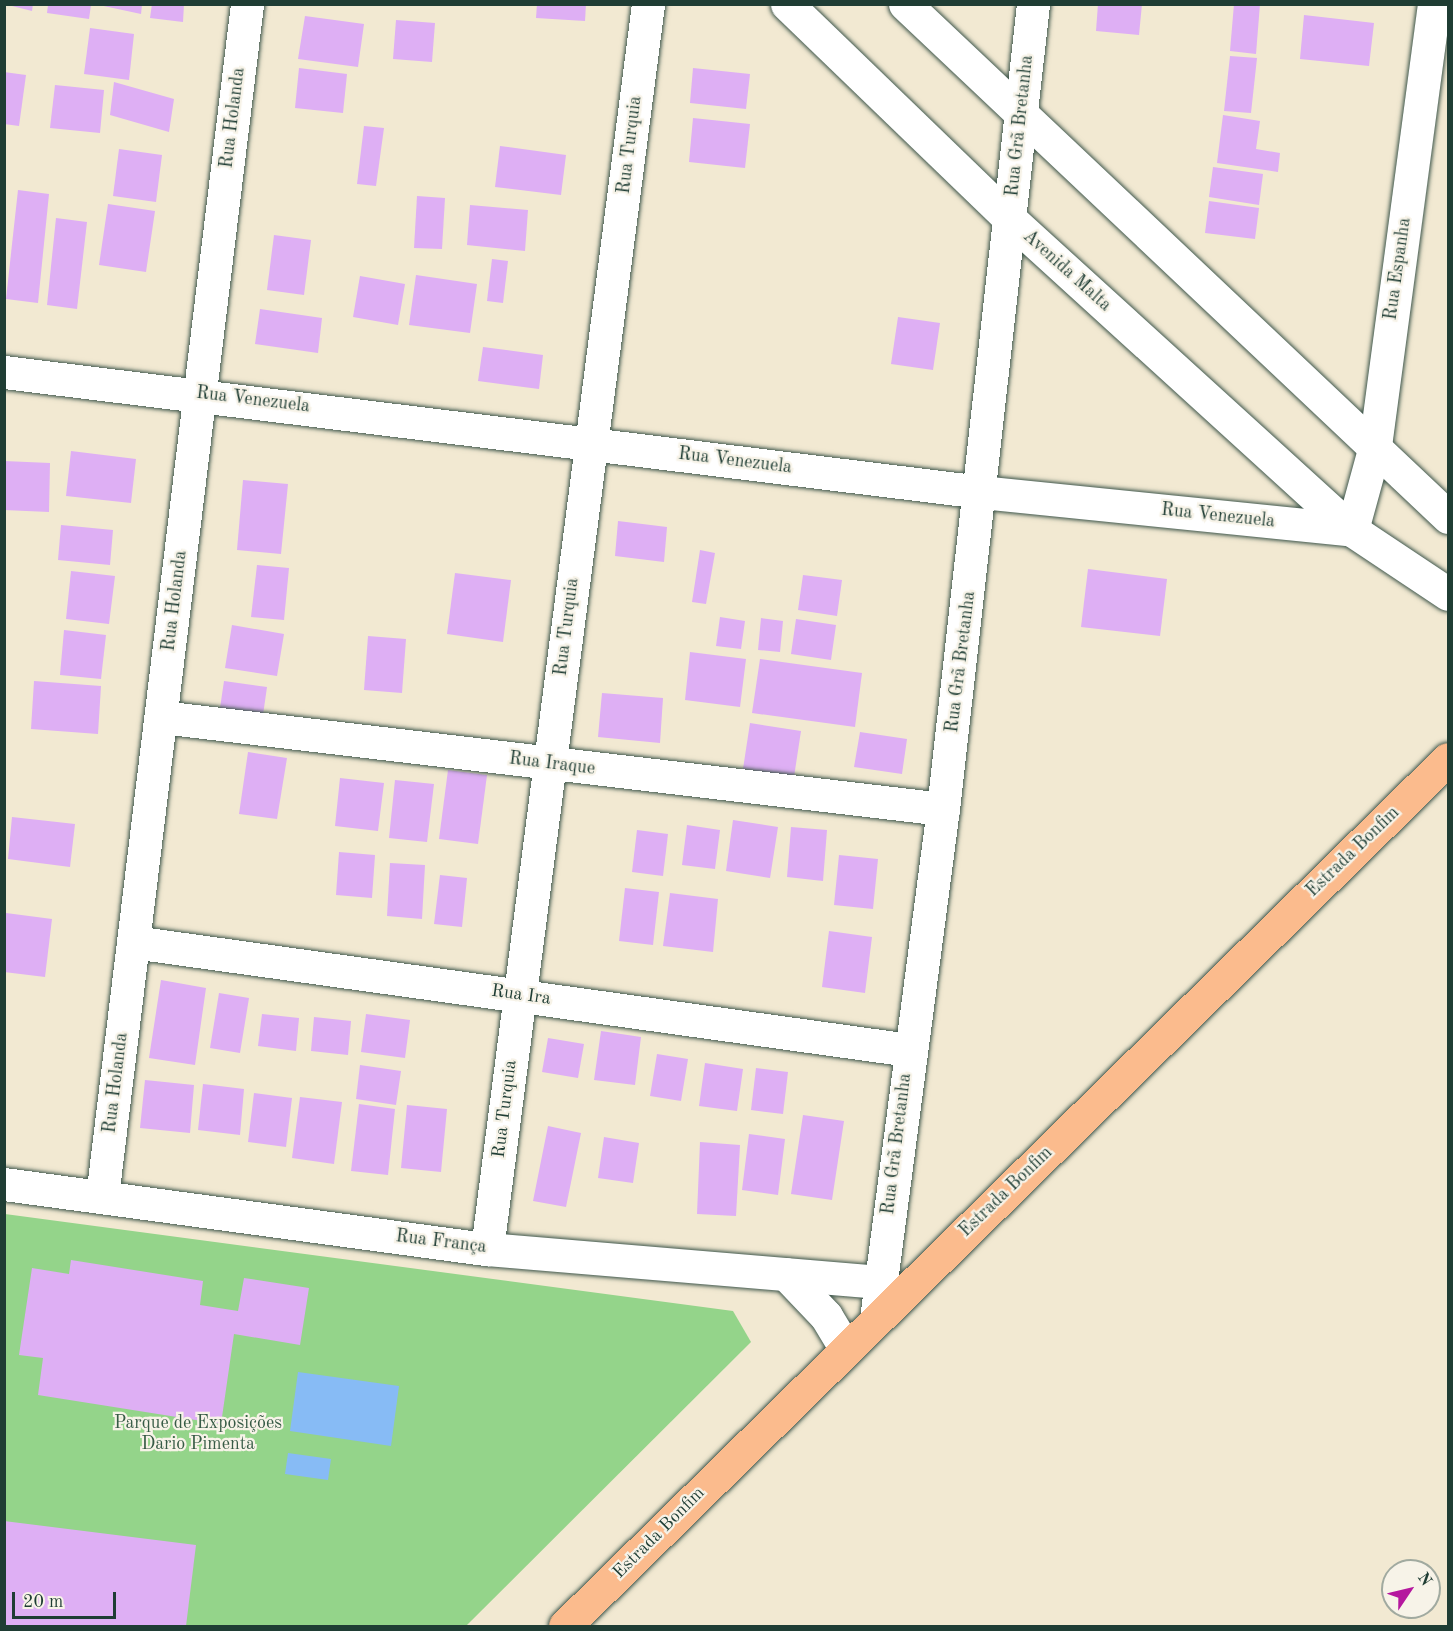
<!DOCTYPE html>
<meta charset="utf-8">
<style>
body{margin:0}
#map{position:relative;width:1453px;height:1631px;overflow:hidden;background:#f2e9d2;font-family:"Old Standard TT",serif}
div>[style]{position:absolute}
.green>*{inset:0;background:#94d48a}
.water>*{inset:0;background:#87bbf5}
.building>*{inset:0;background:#deaff4}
.roads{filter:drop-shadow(0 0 2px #3f574c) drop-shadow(0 0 2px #3f574c)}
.minor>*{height:33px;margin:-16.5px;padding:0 16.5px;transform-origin:16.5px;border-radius:16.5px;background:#fff}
.major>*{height:33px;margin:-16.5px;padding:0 16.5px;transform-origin:16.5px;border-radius:16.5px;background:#fbbb8d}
span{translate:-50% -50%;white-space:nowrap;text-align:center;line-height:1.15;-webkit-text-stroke:4.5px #f7f3e8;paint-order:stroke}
.street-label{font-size:18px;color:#1f3d34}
.park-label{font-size:18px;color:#365b45}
.frame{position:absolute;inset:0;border:6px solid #1f3d34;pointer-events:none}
.north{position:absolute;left:1381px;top:1559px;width:60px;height:60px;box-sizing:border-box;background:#f7f3e8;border:2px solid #a1aaa0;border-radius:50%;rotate:55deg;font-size:16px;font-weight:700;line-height:24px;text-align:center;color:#1f3d34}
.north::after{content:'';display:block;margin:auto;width:21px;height:27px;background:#b5179e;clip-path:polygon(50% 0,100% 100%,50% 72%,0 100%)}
.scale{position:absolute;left:12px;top:1592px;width:104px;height:27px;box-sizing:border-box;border:3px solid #1f3d34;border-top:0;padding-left:8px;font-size:18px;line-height:21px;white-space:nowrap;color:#1f3d34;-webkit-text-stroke:4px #f7f3e8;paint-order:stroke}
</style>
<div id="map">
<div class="green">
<div style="clip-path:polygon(5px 1214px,733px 1311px,751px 1342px,466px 1626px,5px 1626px)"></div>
</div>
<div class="water">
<div style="clip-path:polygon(298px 1372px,399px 1386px,391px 1446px,290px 1431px)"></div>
<div style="clip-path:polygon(288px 1453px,331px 1459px,328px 1480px,285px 1474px)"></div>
</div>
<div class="building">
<div style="clip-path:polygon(4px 4px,33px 4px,32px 11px)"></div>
<div style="clip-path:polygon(152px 4px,184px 4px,183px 22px,150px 18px)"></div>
<div style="clip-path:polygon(537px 4px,586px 4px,585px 21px,536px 18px)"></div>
<div style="clip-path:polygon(1098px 4px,1142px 4px,1139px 35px,1096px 31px)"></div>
<div style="clip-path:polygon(1234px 4px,1260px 4px,1256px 54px,1230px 51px)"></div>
<div style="clip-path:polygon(48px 5px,91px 5px,89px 19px,47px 13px)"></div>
<div style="clip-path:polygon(99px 5px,142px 5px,141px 14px)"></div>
<div style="clip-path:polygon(1304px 15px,1374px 23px,1369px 66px,1300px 59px)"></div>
<div style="clip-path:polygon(305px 16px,364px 24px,358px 67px,298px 59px)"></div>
<div style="clip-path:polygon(396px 20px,435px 23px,432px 62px,393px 59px)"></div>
<div style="clip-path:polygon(90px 28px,134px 34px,129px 80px,84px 74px)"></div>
<div style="clip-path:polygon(1230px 56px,1257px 58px,1251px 113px,1224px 111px)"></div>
<div style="clip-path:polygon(299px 68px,347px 74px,343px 113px,295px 108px)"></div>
<div style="clip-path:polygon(693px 68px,750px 74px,746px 109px,690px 103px)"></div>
<div style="clip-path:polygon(4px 72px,26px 75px,19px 126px,4px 124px)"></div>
<div style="clip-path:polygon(114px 82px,174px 99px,169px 132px,110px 115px)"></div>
<div style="clip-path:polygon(55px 85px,104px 90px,100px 133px,50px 128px)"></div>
<div style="clip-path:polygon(1223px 115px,1260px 121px,1256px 149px,1280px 153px,1278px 172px,1217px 163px)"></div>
<div style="clip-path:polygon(693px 118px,750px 124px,745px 168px,689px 162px)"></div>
<div style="clip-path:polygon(364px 126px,384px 128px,376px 186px,357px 184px)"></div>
<div style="clip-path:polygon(500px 146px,566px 155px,561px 195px,495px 187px)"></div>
<div style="clip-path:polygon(119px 149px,162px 155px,156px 202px,113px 196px)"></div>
<div style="clip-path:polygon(1213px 167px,1263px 174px,1259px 205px,1209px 197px)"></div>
<div style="clip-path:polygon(18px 190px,49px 194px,38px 303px,6px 299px)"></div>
<div style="clip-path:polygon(417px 196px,445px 198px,442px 249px,414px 248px)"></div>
<div style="clip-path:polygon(1209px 201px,1259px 208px,1255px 239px,1205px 233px)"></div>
<div style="clip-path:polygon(108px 204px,155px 211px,146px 272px,99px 265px)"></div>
<div style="clip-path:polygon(470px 205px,528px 210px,525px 251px,467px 245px)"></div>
<div style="clip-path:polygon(56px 218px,87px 222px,77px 309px,47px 305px)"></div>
<div style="clip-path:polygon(274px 235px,311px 240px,304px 295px,267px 290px)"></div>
<div style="clip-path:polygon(492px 259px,508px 261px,503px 303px,487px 301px)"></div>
<div style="clip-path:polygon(416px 275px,477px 284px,470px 333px,409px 325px)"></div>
<div style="clip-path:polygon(360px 276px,405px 284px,398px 325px,353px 317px)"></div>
<div style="clip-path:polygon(260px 309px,322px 318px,318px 353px,255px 344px)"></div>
<div style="clip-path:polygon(898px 317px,940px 323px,933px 370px,891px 364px)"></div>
<div style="clip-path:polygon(483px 347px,543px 355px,539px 389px,478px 381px)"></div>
<div style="clip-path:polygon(71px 451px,136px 459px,131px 503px,66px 496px)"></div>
<div style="clip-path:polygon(4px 461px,50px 463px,49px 512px,4px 510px)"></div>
<div style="clip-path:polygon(243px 480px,288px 484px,281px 554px,237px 550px)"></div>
<div style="clip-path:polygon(618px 521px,667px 527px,664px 562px,615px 556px)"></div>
<div style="clip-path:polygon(61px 525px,113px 530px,110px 565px,58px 560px)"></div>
<div style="clip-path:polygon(700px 550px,715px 553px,706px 604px,692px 602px)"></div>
<div style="clip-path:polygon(257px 565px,289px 568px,284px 620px,251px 617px)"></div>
<div style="clip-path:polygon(1088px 569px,1167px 579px,1160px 636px,1081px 627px)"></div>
<div style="clip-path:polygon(71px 571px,115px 576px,109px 624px,66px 619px)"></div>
<div style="clip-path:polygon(455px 573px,511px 580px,503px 642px,447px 634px)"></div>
<div style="clip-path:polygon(803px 575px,842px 580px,837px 616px,798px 610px)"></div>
<div style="clip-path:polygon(720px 617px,745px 621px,741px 649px,716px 646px)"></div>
<div style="clip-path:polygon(761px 618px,783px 621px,780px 652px,758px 650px)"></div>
<div style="clip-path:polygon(796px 619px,836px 625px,831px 660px,791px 654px)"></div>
<div style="clip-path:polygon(232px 625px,284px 634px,277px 676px,225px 668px)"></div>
<div style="clip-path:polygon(64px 630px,106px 635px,101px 679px,60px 675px)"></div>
<div style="clip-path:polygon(368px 636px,406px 639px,402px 693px,364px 690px)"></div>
<div style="clip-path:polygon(690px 652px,746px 659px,740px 707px,685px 700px)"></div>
<div style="clip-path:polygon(760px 659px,862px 673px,855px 727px,752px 713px)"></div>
<div style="clip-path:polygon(34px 681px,101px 686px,98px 734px,31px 729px)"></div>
<div style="clip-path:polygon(224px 681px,267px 687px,262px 722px,219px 715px)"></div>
<div style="clip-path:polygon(602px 693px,663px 698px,660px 743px,598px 737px)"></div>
<div style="clip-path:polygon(750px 723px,801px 731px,794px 777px,743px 769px)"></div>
<div style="clip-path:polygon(860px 732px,907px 739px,902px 774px,854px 767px)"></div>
<div style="clip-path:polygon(248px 752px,287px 758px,277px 819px,239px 814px)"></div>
<div style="clip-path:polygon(448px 770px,487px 775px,478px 844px,439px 839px)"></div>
<div style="clip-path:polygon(340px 778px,384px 783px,378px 831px,335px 826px)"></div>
<div style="clip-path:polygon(395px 780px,434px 784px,427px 842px,389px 838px)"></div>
<div style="clip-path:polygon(12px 817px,75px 824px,70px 867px,8px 859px)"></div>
<div style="clip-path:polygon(733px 820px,778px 827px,770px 878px,726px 871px)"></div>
<div style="clip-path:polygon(687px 825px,720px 830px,715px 869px,682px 865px)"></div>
<div style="clip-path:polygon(791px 827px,827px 830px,823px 881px,787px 877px)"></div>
<div style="clip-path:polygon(637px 830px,668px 834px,663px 876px,632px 872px)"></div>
<div style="clip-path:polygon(339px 852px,375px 855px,372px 898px,336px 895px)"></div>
<div style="clip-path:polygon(839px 855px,878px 859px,873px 909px,834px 905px)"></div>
<div style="clip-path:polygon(390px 863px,425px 865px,422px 919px,387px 916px)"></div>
<div style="clip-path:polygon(440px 875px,467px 878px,462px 927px,434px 924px)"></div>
<div style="clip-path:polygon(625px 888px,659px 892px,653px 945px,619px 941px)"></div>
<div style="clip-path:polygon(670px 893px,718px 899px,713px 952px,663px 946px)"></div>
<div style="clip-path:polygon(6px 913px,52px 919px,45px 977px,4px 972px)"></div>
<div style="clip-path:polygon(829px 931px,872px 937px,865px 993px,822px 987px)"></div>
<div style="clip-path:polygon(161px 980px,206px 988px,195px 1065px,149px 1058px)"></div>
<div style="clip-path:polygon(219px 993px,249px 998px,240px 1053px,210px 1048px)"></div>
<div style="clip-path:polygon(262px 1014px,299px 1018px,296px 1051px,258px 1046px)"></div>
<div style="clip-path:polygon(366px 1014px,410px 1020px,405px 1058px,361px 1052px)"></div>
<div style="clip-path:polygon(314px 1017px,351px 1021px,348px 1055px,311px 1051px)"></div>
<div style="clip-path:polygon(601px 1031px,641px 1037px,635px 1085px,594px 1080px)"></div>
<div style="clip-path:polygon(548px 1038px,584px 1044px,578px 1078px,542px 1072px)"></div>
<div style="clip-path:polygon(657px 1054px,688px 1059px,681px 1101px,650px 1096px)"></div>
<div style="clip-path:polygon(705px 1063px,743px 1069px,737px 1111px,699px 1106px)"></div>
<div style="clip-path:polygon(360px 1065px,401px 1071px,396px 1105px,356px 1099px)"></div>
<div style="clip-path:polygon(756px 1068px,788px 1072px,783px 1114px,751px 1110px)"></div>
<div style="clip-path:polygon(145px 1080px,194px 1085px,190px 1133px,140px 1128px)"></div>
<div style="clip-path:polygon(203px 1084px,244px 1089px,240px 1135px,198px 1130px)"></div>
<div style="clip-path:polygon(254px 1093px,292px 1098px,286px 1147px,248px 1142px)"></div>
<div style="clip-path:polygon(300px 1097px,342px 1102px,334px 1164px,292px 1158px)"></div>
<div style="clip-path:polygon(359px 1104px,395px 1109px,388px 1175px,351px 1171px)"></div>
<div style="clip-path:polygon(407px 1105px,447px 1109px,441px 1172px,401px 1168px)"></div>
<div style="clip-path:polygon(803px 1115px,844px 1121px,832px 1200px,791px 1194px)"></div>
<div style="clip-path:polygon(548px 1126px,581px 1133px,566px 1207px,533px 1201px)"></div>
<div style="clip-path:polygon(749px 1134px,785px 1139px,778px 1195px,742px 1190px)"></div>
<div style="clip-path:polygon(604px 1137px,639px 1143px,633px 1183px,598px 1178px)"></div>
<div style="clip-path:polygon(700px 1142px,740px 1145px,736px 1216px,697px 1214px)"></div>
<div style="clip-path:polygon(71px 1260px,203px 1281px,200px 1305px,238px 1311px,244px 1278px,309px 1288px,300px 1345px,234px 1334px,221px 1424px,38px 1395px,43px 1358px,19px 1355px,32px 1268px,69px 1274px)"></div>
<div style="clip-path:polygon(4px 1521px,196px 1545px,186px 1626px,4px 1626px)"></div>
</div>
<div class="roads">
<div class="minor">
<div style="left:787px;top:4px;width:311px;rotate:44deg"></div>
<div style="left:1011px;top:220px;width:461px;rotate:42.3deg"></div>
<div style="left:905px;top:4px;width:747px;rotate:43.37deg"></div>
<div style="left:4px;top:372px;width:984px;rotate:7deg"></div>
<div style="left:981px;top:492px;width:373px;rotate:5.8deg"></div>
<div style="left:1352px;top:530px;width:115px;rotate:33.7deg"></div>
<div style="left:1352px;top:530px;width:87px;rotate:-74.7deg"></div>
<div style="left:1375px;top:446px;width:446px;rotate:-82.4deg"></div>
<div style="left:161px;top:717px;width:787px;rotate:6.71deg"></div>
<div style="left:133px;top:942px;width:783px;rotate:7.92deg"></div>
<div style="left:4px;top:1184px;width:487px;rotate:7.7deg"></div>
<div style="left:487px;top:1249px;width:394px;rotate:4.8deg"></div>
<div style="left:102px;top:1197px;width:1202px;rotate:-83.07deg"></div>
<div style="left:487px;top:1249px;width:1255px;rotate:-82.63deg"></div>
<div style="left:786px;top:1274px;width:58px;rotate:46.4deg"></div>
<div style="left:826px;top:1316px;width:37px;rotate:59deg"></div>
<div style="left:876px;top:1319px;width:514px;rotate:-82.52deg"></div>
<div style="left:943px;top:809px;width:810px;rotate:-83.62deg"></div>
</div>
<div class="major">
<div style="left:565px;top:1626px;width:1237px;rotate:-44.48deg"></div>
</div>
</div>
<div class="street-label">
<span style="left:233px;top:118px;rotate:-83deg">Rua Holanda</span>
<span style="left:1020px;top:126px;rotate:-84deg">Rua Grã Bretanha</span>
<span style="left:630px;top:145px;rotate:-83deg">Rua Turquia</span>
<span style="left:1398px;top:269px;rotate:-82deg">Rua Espanha</span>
<span style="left:1067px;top:271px;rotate:42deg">Avenida Malta</span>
<span style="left:253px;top:400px;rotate:7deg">Rua Venezuela</span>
<span style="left:735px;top:461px;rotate:7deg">Rua Venezuela</span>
<span style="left:1218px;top:516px;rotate:6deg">Rua Venezuela</span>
<span style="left:175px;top:601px;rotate:-83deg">Rua Holanda</span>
<span style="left:567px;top:627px;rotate:-83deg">Rua Turquia</span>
<span style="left:961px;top:662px;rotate:-83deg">Rua Grã Bretanha</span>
<span style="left:552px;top:764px;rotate:7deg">Rua Iraque</span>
<span style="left:1353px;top:852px;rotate:-44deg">Estrada Bonfim</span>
<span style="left:521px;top:995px;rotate:8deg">Rua Ira</span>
<span style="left:116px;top:1083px;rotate:-83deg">Rua Holanda</span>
<span style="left:505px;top:1109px;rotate:-83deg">Rua Turquia</span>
<span style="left:897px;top:1144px;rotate:-83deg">Rua Grã Bretanha</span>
<span style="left:1006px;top:1192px;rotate:-44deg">Estrada Bonfim</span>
<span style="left:441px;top:1242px;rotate:7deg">Rua França</span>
<span style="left:659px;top:1533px;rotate:-45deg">Estrada Bonfim</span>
</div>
<div class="park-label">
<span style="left:198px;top:1434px">Parque de Exposições<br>Dario Pimenta</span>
</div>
<div class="frame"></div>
<div class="north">N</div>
<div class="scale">20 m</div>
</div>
